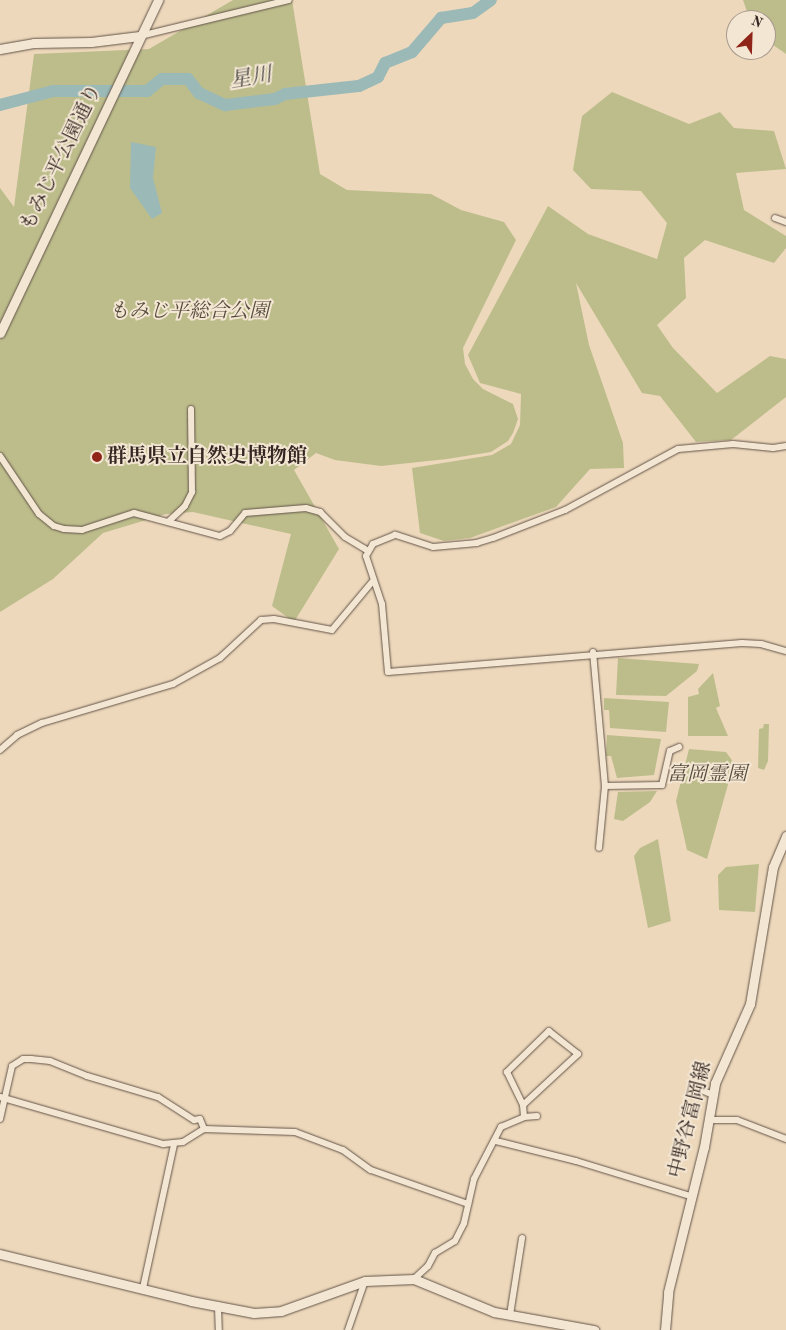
<!DOCTYPE html>
<meta charset="utf-8">
<style>
body{margin:0}
#map{position:relative;width:786px;height:1330px;overflow:hidden;background:#edd8bb;font-family:"Old Standard TT","Noto Serif JP",serif}
div>[style]{position:absolute}
.green>*{inset:0;background:#bdbd8c}
.water>*{inset:0;background:#9ab9b7}
.river>*{height:12px;margin:-6px;padding:0 6px;transform-origin:6px;border-radius:6px;background:#9ab9b7}
.roads{filter:drop-shadow(0 0 1px #635449) drop-shadow(0 0 1px #635449)}
.street>*{height:6px;margin:-3px;padding:0 3px;transform-origin:3px;border-radius:3px;background:#f3e6d3}
.secondary>*{height:9px;margin:-4.5px;padding:0 4.5px;transform-origin:4.5px;border-radius:4.5px;background:#f3e6d3}
.dots>*{width:14px;height:14px;translate:-50% -50%;box-sizing:border-box;border:2px solid #f3e6d3;border-radius:50%}
span{translate:-50% -50%;white-space:nowrap;text-align:center;line-height:1.15;-webkit-text-stroke:4px #f3e6d3;paint-order:stroke}
.street-label{font-size:20px;color:#352823}
.park-label{font-size:20px;color:#574d3d;font-style:italic}
.poi-label{font-size:20px;color:#352823;font-weight:700}
.left{translate:0 -50%;text-align:left}
.water-label{font-size:21px;color:#4e4c48;font-style:italic}
.north{position:absolute;left:726px;top:10px;width:50px;height:50px;box-sizing:border-box;background:#f3e6d3;border:1px solid #a79a8d;border-radius:50%;rotate:24deg;font-size:14px;font-weight:700;line-height:20px;text-align:center;color:#352823}
.north::after{content:'';display:block;margin:auto;width:18px;height:22px;background:#8f2418;clip-path:polygon(50% 0,100% 100%,50% 72%,0 100%)}
</style>
<div id="map">
<div class="green">
<div style="clip-path:polygon(233px 0,292px 0,320px 174px,347px 190px,431px 194px,461px 210px,504px 222px,516px 240px,463px 348px,465px 364px,473px 379px,483px 389px,513px 404px,518px 419px,513px 433px,508px 441px,491px 452px,447px 459px,381px 466px,335px 460px,316px 453px,294px 470px,339px 549px,294px 622px,272px 606px,291px 534px,193px 512px,166px 514px,103px 533px,53px 579px,0 612px,0 188px,14px 207px,34px 54px,149px 49px)"></div>
<div style="clip-path:polygon(743px 0,786px 0,786px 54px,766px 40px,766px 20px,750px 20px)"></div>
<div style="clip-path:polygon(612px 92px,689px 124px,720px 112px,734px 128px,774px 131px,786px 169px,736px 173px,744px 210px,786px 236px,786px 248px,774px 263px,705px 240px,684px 258px,686px 298px,657px 325px,673px 348px,717px 393px,770px 356px,786px 359px,786px 397px,731px 440px,696px 442px,660px 396px,642px 393px,576px 283px,589px 345px,623px 443px,624px 468px,590px 469px,556px 507px,470px 538px,444px 541px,420px 533px,412px 468px,492px 455px,511px 444px,520px 425px,521px 394px,480px 383px,468px 355px,548px 206px,588px 234px,657px 259px,667px 223px,641px 191px,591px 189px,573px 170px,582px 116px)"></div>
<div style="clip-path:polygon(618px 658px,699px 664px,697px 671px,666px 696px,616px 695px)"></div>
<div style="clip-path:polygon(713px 673px,720px 706px,716px 708px,728px 736px,688px 736px,688px 697px,699px 694px,698px 689px)"></div>
<div style="clip-path:polygon(604px 698px,669px 702px,666px 732px,610px 728px,609px 710px,604px 710px)"></div>
<div style="clip-path:polygon(764px 724px,769px 724px,768px 761px,764px 770px,758px 768px,759px 729px,763px 728px)"></div>
<div style="clip-path:polygon(607px 735px,661px 739px,654px 775px,617px 778px,611px 756px,606px 756px)"></div>
<div style="clip-path:polygon(689px 749px,726px 752px,734px 763px,707px 859px,687px 850px,676px 801px)"></div>
<div style="clip-path:polygon(657px 791px,650px 802px,623px 821px,614px 819px,618px 792px)"></div>
<div style="clip-path:polygon(658px 839px,671px 921px,648px 928px,634px 856px,640px 848px)"></div>
<div style="clip-path:polygon(759px 864px,755px 912px,719px 910px,718px 875px,726px 867px)"></div>
</div>
<div class="water">
<div style="clip-path:polygon(131px 142px,156px 147px,153px 178px,162px 213px,152px 219px,130px 188px)"></div>
</div>
<div class="river">
<div style="left:0;top:105px;width:55px;rotate:-14.8deg"></div>
<div style="left:53px;top:91px;width:94px"></div>
<div style="left:147px;top:91px;width:19px;rotate:-39deg"></div>
<div style="left:162px;top:79px;width:26px"></div>
<div style="left:188px;top:79px;width:18px;rotate:52deg"></div>
<div style="left:199px;top:93px;width:29px;rotate:25deg"></div>
<div style="left:225px;top:105px;width:50px;rotate:-6.8deg"></div>
<div style="left:275px;top:99px;width:11px;rotate:-27deg"></div>
<div style="left:285px;top:94px;width:74px;rotate:-6.2deg"></div>
<div style="left:359px;top:86px;width:21px;rotate:-25deg"></div>
<div style="left:378px;top:77px;width:16px;rotate:-63deg"></div>
<div style="left:385px;top:63px;width:29px;rotate:-22deg"></div>
<div style="left:412px;top:52px;width:45px;rotate:-49.5deg"></div>
<div style="left:441px;top:18px;width:32px;rotate:-9deg"></div>
<div style="left:473px;top:13px;width:22px;rotate:-36deg"></div>
</div>
<div class="roads">
<div class="street">
<div style="left:140px;top:36px;width:153px;rotate:-13.6deg"></div>
<div style="left:775px;top:218px;width:12px;rotate:20deg"></div>
<div style="left:786px;top:446px;width:13px;rotate:171deg"></div>
<div style="left:773px;top:448px;width:40px;rotate:-174.3deg"></div>
<div style="left:733px;top:444px;width:55px;rotate:174.8deg"></div>
<div style="left:678px;top:449px;width:128px;rotate:151.6deg"></div>
<div style="left:565px;top:510px;width:77px;rotate:158.7deg"></div>
<div style="left:493px;top:538px;width:17px;rotate:163deg"></div>
<div style="left:477px;top:543px;width:44px;rotate:174.8deg"></div>
<div style="left:433px;top:547px;width:40px;rotate:-162deg"></div>
<div style="left:395px;top:535px;width:24px;rotate:158deg"></div>
<div style="left:373px;top:544px;width:14px;rotate:120deg"></div>
<div style="left:366px;top:556px;width:51px;rotate:71.6deg"></div>
<div style="left:382px;top:604px;width:68px;rotate:85deg"></div>
<div style="left:388px;top:672px;width:355px;rotate:-4.7deg"></div>
<div style="left:742px;top:643px;width:19px;rotate:3deg"></div>
<div style="left:761px;top:644px;width:26px;rotate:16deg"></div>
<div style="left:0;top:456px;width:70px;rotate:56.1deg"></div>
<div style="left:39px;top:514px;width:19px;rotate:39deg"></div>
<div style="left:54px;top:526px;width:10px;rotate:17deg"></div>
<div style="left:64px;top:529px;width:18px;rotate:3deg"></div>
<div style="left:82px;top:530px;width:55px;rotate:-18.1deg"></div>
<div style="left:134px;top:513px;width:89px;rotate:15deg"></div>
<div style="left:220px;top:536px;width:11px;rotate:-27deg"></div>
<div style="left:230px;top:531px;width:23px;rotate:-50deg"></div>
<div style="left:245px;top:513px;width:61px;rotate:-4.7deg"></div>
<div style="left:306px;top:508px;width:15px;rotate:16deg"></div>
<div style="left:320px;top:512px;width:35px;rotate:45deg"></div>
<div style="left:345px;top:537px;width:26px;rotate:31deg"></div>
<div style="left:168px;top:522px;width:23px;rotate:-43deg"></div>
<div style="left:185px;top:506px;width:16px;rotate:-63deg"></div>
<div style="left:192px;top:492px;width:83px;rotate:-90.7deg"></div>
<div style="left:593px;top:652px;width:135px;rotate:84.9deg"></div>
<div style="left:605px;top:786px;width:62px;rotate:95.5deg"></div>
<div style="left:0;top:750px;width:23px;rotate:-41deg"></div>
<div style="left:17px;top:735px;width:28px;rotate:-26deg"></div>
<div style="left:42px;top:723px;width:137px;rotate:-16.6deg"></div>
<div style="left:173px;top:684px;width:54px;rotate:-29deg"></div>
<div style="left:220px;top:658px;width:56px;rotate:-42.8deg"></div>
<div style="left:261px;top:620px;width:13px;rotate:-4deg"></div>
<div style="left:274px;top:619px;width:59px;rotate:10.7deg"></div>
<div style="left:332px;top:630px;width:64px;rotate:-50.1deg"></div>
<div style="left:605px;top:786px;width:57px;rotate:-1deg"></div>
<div style="left:662px;top:785px;width:35px;rotate:-77deg"></div>
<div style="left:670px;top:751px;width:10px;rotate:-24deg"></div>
<div style="left:696px;top:1088px;width:18px;rotate:22deg"></div>
<div style="left:0;top:1097px;width:170px;rotate:16.1deg"></div>
<div style="left:163px;top:1144px;width:20px;rotate:-6deg"></div>
<div style="left:183px;top:1142px;width:25px;rotate:-32deg"></div>
<div style="left:204px;top:1129px;width:91px;rotate:1.9deg"></div>
<div style="left:295px;top:1132px;width:51px;rotate:20.6deg"></div>
<div style="left:343px;top:1150px;width:34px;rotate:36deg"></div>
<div style="left:371px;top:1170px;width:103px;rotate:19.3deg"></div>
<div style="left:523px;top:1105px;width:75px;rotate:-42.8deg"></div>
<div style="left:578px;top:1054px;width:37px;rotate:-142deg"></div>
<div style="left:549px;top:1031px;width:59px;rotate:135.7deg"></div>
<div style="left:507px;top:1072px;width:37px;rotate:64deg"></div>
<div style="left:523px;top:1105px;width:12px;rotate:85deg"></div>
<div style="left:0;top:1119px;width:54px;rotate:-77.2deg"></div>
<div style="left:12px;top:1066px;width:13px;rotate:-32deg"></div>
<div style="left:23px;top:1059px;width:8px"></div>
<div style="left:31px;top:1059px;width:19px;rotate:6deg"></div>
<div style="left:50px;top:1061px;width:40px;rotate:22deg"></div>
<div style="left:87px;top:1076px;width:74px;rotate:16.5deg"></div>
<div style="left:158px;top:1097px;width:43px;rotate:32.6deg"></div>
<div style="left:194px;top:1120px;width:6px;rotate:-9deg"></div>
<div style="left:200px;top:1119px;width:11px;rotate:68deg"></div>
<div style="left:709px;top:1120px;width:28px"></div>
<div style="left:737px;top:1120px;width:53px;rotate:21.2deg"></div>
<div style="left:496px;top:1141px;width:82px;rotate:14deg"></div>
<div style="left:576px;top:1161px;width:119px;rotate:17.1deg"></div>
<div style="left:414px;top:1279px;width:19px;rotate:-43deg"></div>
<div style="left:428px;top:1266px;width:15px;rotate:-62deg"></div>
<div style="left:435px;top:1253px;width:23px;rotate:-31deg"></div>
<div style="left:455px;top:1241px;width:20px;rotate:-63deg"></div>
<div style="left:464px;top:1223px;width:45px;rotate:-77.2deg"></div>
<div style="left:474px;top:1179px;width:59px;rotate:-62.6deg"></div>
<div style="left:501px;top:1127px;width:25px;rotate:-23deg"></div>
<div style="left:524px;top:1117px;width:13px;rotate:-4deg"></div>
<div style="left:143px;top:1288px;width:146px;rotate:-77.8deg"></div>
<div style="left:218px;top:1307px;width:23px;rotate:88deg"></div>
<div style="left:510px;top:1315px;width:78px;rotate:-81.1deg"></div>
<div style="left:348px;top:1330px;width:52px;rotate:-70.9deg"></div>
</div>
<div class="secondary">
<div style="left:0;top:49px;width:35px;rotate:-10deg"></div>
<div style="left:34px;top:43px;width:57px;rotate:-1deg"></div>
<div style="left:91px;top:42px;width:49px;rotate:-7deg"></div>
<div style="left:0;top:333px;width:369px;rotate:-64.6deg"></div>
<div style="left:0;top:1254px;width:197px;rotate:13.8deg"></div>
<div style="left:191px;top:1301px;width:64px;rotate:10.8deg"></div>
<div style="left:254px;top:1313px;width:27px;rotate:-4deg"></div>
<div style="left:281px;top:1311px;width:89px;rotate:-19.7deg"></div>
<div style="left:365px;top:1281px;width:49px;rotate:-2.3deg"></div>
<div style="left:414px;top:1279px;width:87px;rotate:22.4deg"></div>
<div style="left:494px;top:1312px;width:102px;rotate:10.2deg"></div>
<div style="left:665px;top:1330px;width:38px;rotate:-85deg"></div>
<div style="left:668px;top:1292px;width:149px;rotate:-76.1deg"></div>
<div style="left:704px;top:1147px;width:65px;rotate:-80.2deg"></div>
<div style="left:715px;top:1083px;width:86px;rotate:-66.1deg"></div>
<div style="left:750px;top:1004px;width:139px;rotate:-80.5deg"></div>
<div style="left:773px;top:867px;width:34px;rotate:-67deg"></div>
</div>
</div>
<div class="dots">
<div style="left:97px;top:457px;background:#8f2418"></div>
</div>
<div class="street-label">
<span style="left:62px;top:158px;rotate:-64deg">もみじ平公園通り</span>
<span style="left:691px;top:1120px;rotate:-76deg">中野谷富岡線</span>
</div>
<div class="park-label">
<span style="left:189px;top:312px">もみじ平総合公園</span>
<span style="left:707px;top:775px">富岡霊園</span>
</div>
<div class="poi-label">
<span class="left" style="left:107px;top:457px">群馬県立自然史博物館</span>
</div>
<div class="water-label">
<span style="left:251px;top:79px;rotate:-10deg">星川</span>
</div>
<div class="north">N</div>
</div>
